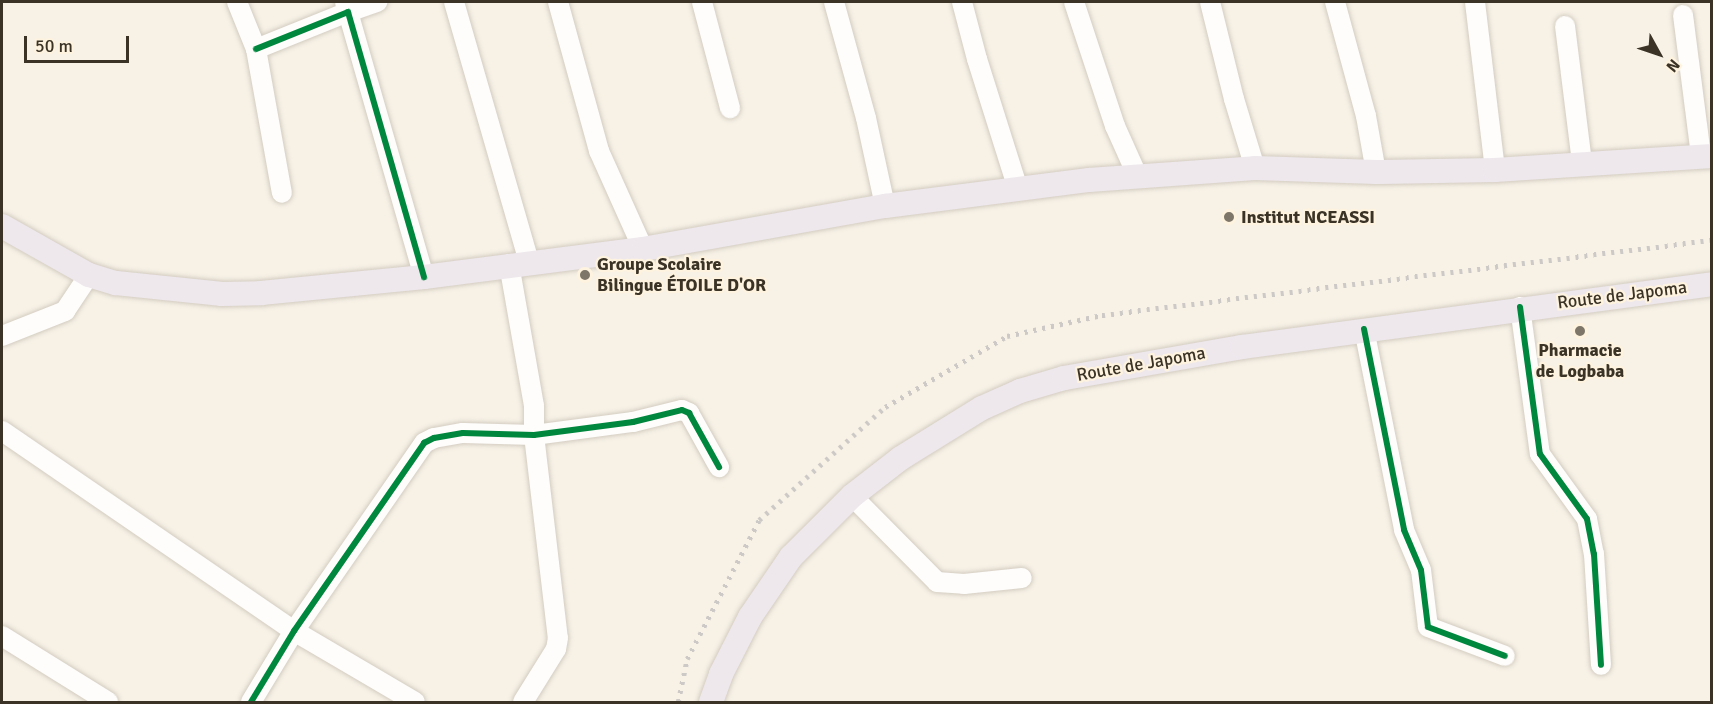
<!DOCTYPE html>
<meta charset="utf-8">
<style>
body{margin:0}
#map{position:relative;width:1713px;height:704px;overflow:hidden;background:#f7f1e6;font-family:Signika,sans-serif}
div>[style]{position:absolute}
.roads{filter:drop-shadow(0 0 2px #d3ccc1) drop-shadow(0 0 2px #d3ccc1)}
.minor>*{height:20px;margin:-10px;padding:0 10px;transform-origin:10px;border-radius:10px;background:#fefdfb}
.major>*{height:24px;margin:-12px;padding:0 12px;transform-origin:12px;border-radius:12px;background:#eee8ed}
.rail>*{height:4.5px;margin-top:-2.25px;transform-origin:0;background:repeating-linear-gradient(90deg,#ccc9c6 0 3px,transparent 0 9px)}
.cycleway>*{height:6px;margin:-3px;padding:0 3px;transform-origin:3px;border-radius:3px;background:#00873e}
.dots>*{width:16px;height:16px;translate:-50% -50%;box-sizing:border-box;border:3px solid #fef3df;border-radius:50%}
span{translate:-50% -50%;white-space:nowrap;text-align:center;line-height:1.15;-webkit-text-stroke:4.5px #fef3df;paint-order:stroke}
.poi-label{font-size:18px;color:#3b3326;font-weight:700}
.left{translate:0 -50%;text-align:left}
.street-label{font-size:18px;color:#3b3326}
.frame{position:absolute;inset:0;border:3px solid #3b3326;pointer-events:none}
.north{position:absolute;left:1629px;top:24px;width:60px;height:60px;-webkit-text-stroke:4px #fef3df;paint-order:stroke;rotate:130deg;font-size:16px;font-weight:700;line-height:24px;text-align:center;color:#3b3326}
.north::after{content:'';display:block;margin:auto;width:21px;height:27px;background:#3b3326;clip-path:polygon(50% 0,100% 100%,50% 72%,0 100%)}
.scale{position:absolute;left:24px;top:36px;width:105px;height:27px;box-sizing:border-box;border:3px solid #3b3326;border-top:0;padding-left:8px;font-size:18px;line-height:21px;white-space:nowrap;color:#3b3326;-webkit-text-stroke:4px #fef3df;paint-order:stroke}
</style>
<div id="map">
<div class="roads">
<div class="minor">
<div style="left:237px;top:2px;width:51px;rotate:68deg"></div>
<div style="left:256px;top:49px;width:146px;rotate:79.8deg"></div>
<div style="left:345px;top:2px;width:10px;rotate:73deg"></div>
<div style="left:348px;top:12px;width:31px;rotate:-19deg"></div>
<div style="left:454px;top:2px;width:271px;rotate:73.9deg"></div>
<div style="left:558px;top:2px;width:155px;rotate:74.6deg"></div>
<div style="left:599px;top:151px;width:107px;rotate:65.8deg"></div>
<div style="left:702px;top:2px;width:110px;rotate:75.2deg"></div>
<div style="left:834px;top:2px;width:120px;rotate:74.6deg"></div>
<div style="left:866px;top:118px;width:90px;rotate:77.8deg"></div>
<div style="left:962px;top:2px;width:59px;rotate:75.3deg"></div>
<div style="left:977px;top:59px;width:136px;rotate:72.5deg"></div>
<div style="left:1074px;top:2px;width:131px;rotate:71.7deg"></div>
<div style="left:1115px;top:126px;width:54px;rotate:65.8deg"></div>
<div style="left:1210px;top:2px;width:100px;rotate:76.1deg"></div>
<div style="left:1234px;top:99px;width:72px;rotate:73.1deg"></div>
<div style="left:1335px;top:2px;width:118px;rotate:74.8deg"></div>
<div style="left:1366px;top:116px;width:57px;rotate:79.9deg"></div>
<div style="left:1475px;top:2px;width:169px;rotate:83.2deg"></div>
<div style="left:1683px;top:15px;width:142px;rotate:82.7deg"></div>
<div style="left:1565px;top:26px;width:138px;rotate:82.9deg"></div>
<div style="left:256px;top:49px;width:99px;rotate:-21.9deg"></div>
<div style="left:348px;top:12px;width:276px;rotate:74deg"></div>
<div style="left:509px;top:264px;width:144px;rotate:80deg"></div>
<div style="left:534px;top:406px;width:29px;rotate:90deg"></div>
<div style="left:534px;top:435px;width:204px;rotate:83.3deg"></div>
<div style="left:558px;top:638px;width:11px;rotate:100deg"></div>
<div style="left:556px;top:649px;width:62px;rotate:121.9deg"></div>
<div style="left:1520px;top:307px;width:148px;rotate:82.3deg"></div>
<div style="left:1540px;top:454px;width:80px;rotate:54.1deg"></div>
<div style="left:1587px;top:519px;width:36px;rotate:79deg"></div>
<div style="left:1594px;top:554px;width:111px;rotate:86.4deg"></div>
<div style="left:1364px;top:329px;width:205px;rotate:78.7deg"></div>
<div style="left:1404px;top:530px;width:43px;rotate:67deg"></div>
<div style="left:1421px;top:570px;width:57px;rotate:83deg"></div>
<div style="left:1428px;top:627px;width:82px;rotate:20.6deg"></div>
<div style="left:2px;top:336px;width:68px;rotate:-21.6deg"></div>
<div style="left:65px;top:311px;width:43px;rotate:-56.3deg"></div>
<div style="left:2px;top:431px;width:354px;rotate:34.4deg"></div>
<div style="left:294px;top:631px;width:140px;rotate:30.4deg"></div>
<div style="left:852px;top:496px;width:121px;rotate:45.3deg"></div>
<div style="left:937px;top:582px;width:27px;rotate:4deg"></div>
<div style="left:964px;top:584px;width:58px;rotate:-5.9deg"></div>
<div style="left:2px;top:636px;width:125px;rotate:31.9deg"></div>
<div style="left:251px;top:702px;width:83px;rotate:-58.8deg"></div>
<div style="left:294px;top:631px;width:229px;rotate:-55.3deg"></div>
<div style="left:424px;top:443px;width:11px;rotate:-27deg"></div>
<div style="left:434px;top:438px;width:29px;rotate:-10deg"></div>
<div style="left:463px;top:433px;width:71px;rotate:1.6deg"></div>
<div style="left:534px;top:435px;width:100px;rotate:-7.5deg"></div>
<div style="left:633px;top:422px;width:50px;rotate:-13.8deg"></div>
<div style="left:682px;top:410px;width:8px;rotate:23deg"></div>
<div style="left:689px;top:413px;width:62px;rotate:60.9deg"></div>
</div>
<div class="major">
<div style="left:2px;top:226px;width:100px;rotate:29.4deg"></div>
<div style="left:89px;top:275px;width:28px;rotate:17deg"></div>
<div style="left:116px;top:283px;width:107px;rotate:5.9deg"></div>
<div style="left:222px;top:294px;width:39px;rotate:-1deg"></div>
<div style="left:261px;top:293px;width:164px;rotate:-5.6deg"></div>
<div style="left:424px;top:277px;width:221px;rotate:-7.3deg"></div>
<div style="left:643px;top:249px;width:246px;rotate:-10.1deg"></div>
<div style="left:885px;top:206px;width:206px;rotate:-7.3deg"></div>
<div style="left:1089px;top:180px;width:166px;rotate:-4.1deg"></div>
<div style="left:1255px;top:168px;width:121px;rotate:1.9deg"></div>
<div style="left:1376px;top:172px;width:119px;rotate:-1deg"></div>
<div style="left:1495px;top:170px;width:217px;rotate:-3.7deg"></div>
<div style="left:711px;top:702px;width:30px;rotate:-70deg"></div>
<div style="left:721px;top:674px;width:64px;rotate:-63deg"></div>
<div style="left:750px;top:617px;width:73px;rotate:-55.7deg"></div>
<div style="left:791px;top:557px;width:86px;rotate:-45deg"></div>
<div style="left:852px;top:496px;width:62px;rotate:-37.8deg"></div>
<div style="left:901px;top:458px;width:95px;rotate:-31.7deg"></div>
<div style="left:982px;top:408px;width:42px;rotate:-24.1deg"></div>
<div style="left:1020px;top:391px;width:46px;rotate:-16.5deg"></div>
<div style="left:1064px;top:378px;width:181px;rotate:-9.9deg"></div>
<div style="left:1242px;top:347px;width:474px;rotate:-7.6deg"></div>
</div>
</div>
<div class="rail">
<div style="left:678px;top:702px;width:44px;rotate:-78.2deg"></div>
<div style="left:687px;top:659px;width:157px;rotate:-62.6deg"></div>
<div style="left:759px;top:520px;width:169px;rotate:-41.9deg"></div>
<div style="left:885px;top:407px;width:141px;rotate:-30.2deg"></div>
<div style="left:1007px;top:336px;width:97px;rotate:-12.5deg"></div>
<div style="left:1102px;top:315px;width:615px;rotate:-7.01deg"></div>
</div>
<div class="cycleway">
<div style="left:256px;top:49px;width:99px;rotate:-21.9deg"></div>
<div style="left:348px;top:12px;width:276px;rotate:74deg"></div>
<div style="left:1520px;top:307px;width:148px;rotate:82.3deg"></div>
<div style="left:1540px;top:454px;width:80px;rotate:54.1deg"></div>
<div style="left:1587px;top:519px;width:36px;rotate:79deg"></div>
<div style="left:1594px;top:554px;width:111px;rotate:86.4deg"></div>
<div style="left:1364px;top:329px;width:205px;rotate:78.7deg"></div>
<div style="left:1404px;top:530px;width:43px;rotate:67deg"></div>
<div style="left:1421px;top:570px;width:57px;rotate:83deg"></div>
<div style="left:1428px;top:627px;width:82px;rotate:20.6deg"></div>
<div style="left:251px;top:702px;width:83px;rotate:-58.8deg"></div>
<div style="left:294px;top:631px;width:229px;rotate:-55.3deg"></div>
<div style="left:424px;top:443px;width:11px;rotate:-27deg"></div>
<div style="left:434px;top:438px;width:29px;rotate:-10deg"></div>
<div style="left:463px;top:433px;width:71px;rotate:1.6deg"></div>
<div style="left:534px;top:435px;width:100px;rotate:-7.5deg"></div>
<div style="left:633px;top:422px;width:50px;rotate:-13.8deg"></div>
<div style="left:682px;top:410px;width:8px;rotate:23deg"></div>
<div style="left:689px;top:413px;width:62px;rotate:60.9deg"></div>
</div>
<div class="dots">
<div style="left:1229px;top:217px;background:#7d7669"></div>
<div style="left:585px;top:275px;background:#7d7669"></div>
<div style="left:1580px;top:331px;background:#7d7669"></div>
</div>
<div class="poi-label">
<span class="left" style="left:1241px;top:217px">Institut NCEASSI</span>
<span class="left" style="left:597px;top:275px">Groupe Scolaire<br>Bilingue ÉTOILE D'OR</span>
<span style="left:1580px;top:361px">Pharmacie<br>de Logbaba</span>
</div>
<div class="street-label">
<span style="left:1622px;top:295px;rotate:-7deg">Route de Japoma</span>
<span style="left:1141px;top:364px;rotate:-10deg">Route de Japoma</span>
</div>
<div class="frame"></div>
<div class="north">N</div>
<div class="scale">50 m</div>
</div>
